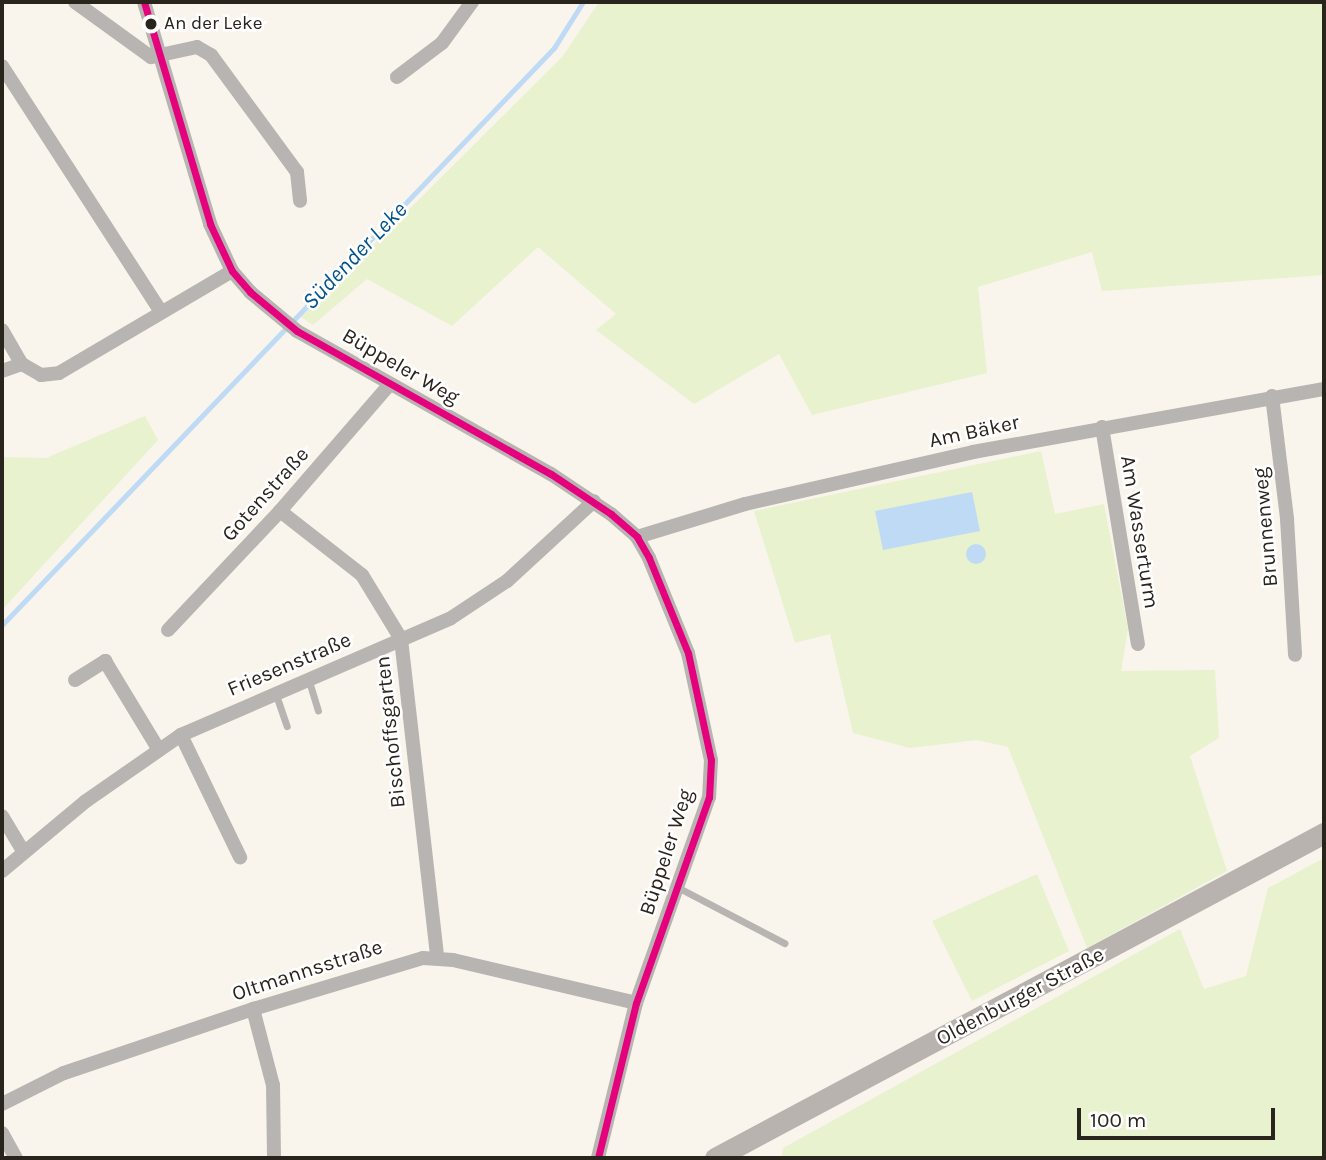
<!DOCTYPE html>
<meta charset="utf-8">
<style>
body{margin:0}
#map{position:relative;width:1326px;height:1160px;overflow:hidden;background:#f9f5ed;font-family:Karla,sans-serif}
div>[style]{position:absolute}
.green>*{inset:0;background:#e8f2ce}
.water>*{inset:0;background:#bfdaf4}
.round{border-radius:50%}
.stream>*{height:4.5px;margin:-2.25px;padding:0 2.25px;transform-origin:2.25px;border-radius:2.25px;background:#bfdaf4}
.service>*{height:7px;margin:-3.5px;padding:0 3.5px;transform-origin:3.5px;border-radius:3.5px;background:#b8b4b1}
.minor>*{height:14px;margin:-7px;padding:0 7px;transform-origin:7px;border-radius:7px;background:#b8b4b1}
.secondary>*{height:21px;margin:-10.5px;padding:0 10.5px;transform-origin:10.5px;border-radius:10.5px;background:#b8b3af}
.bus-1>*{height:7px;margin:-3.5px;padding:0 3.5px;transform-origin:3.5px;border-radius:3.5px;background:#e5007d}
.dots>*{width:19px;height:19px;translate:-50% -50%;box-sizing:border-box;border:4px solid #fff;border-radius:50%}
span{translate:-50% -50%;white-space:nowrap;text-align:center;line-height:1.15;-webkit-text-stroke:5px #fff;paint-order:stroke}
.bus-label{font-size:19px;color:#29241c}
.left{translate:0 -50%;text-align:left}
.street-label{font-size:21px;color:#29241c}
.water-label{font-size:23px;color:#00528e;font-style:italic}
.frame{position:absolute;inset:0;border:4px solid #29241c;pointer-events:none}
.scale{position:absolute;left:1077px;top:1108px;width:198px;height:32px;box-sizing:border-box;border:4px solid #29241c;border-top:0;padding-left:9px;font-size:21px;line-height:24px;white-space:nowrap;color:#29241c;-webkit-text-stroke:5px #fff;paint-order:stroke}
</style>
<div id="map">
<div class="green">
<div style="clip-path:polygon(599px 2px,1324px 2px,1324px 275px,1102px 291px,1092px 252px,978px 287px,987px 373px,812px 415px,779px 354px,694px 404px,596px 330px,616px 314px,538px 247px,452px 326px,367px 279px,313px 325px,301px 317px,563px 56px)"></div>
<div style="clip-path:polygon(145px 416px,158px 440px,2px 610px,2px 457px,46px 458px)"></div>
<div style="clip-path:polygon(1041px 451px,1055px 514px,1104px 504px,1128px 629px,1121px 671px,1215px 670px,1219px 738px,1190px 756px,1227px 871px,1087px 948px,1008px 747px,977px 740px,910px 748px,853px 733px,830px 634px,795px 643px,754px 511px)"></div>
<div style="clip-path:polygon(1324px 858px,1324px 1158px,781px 1158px,783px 1148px,1180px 929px,1204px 989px,1246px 976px,1268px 888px)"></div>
<div style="clip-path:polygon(1037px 874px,1069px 951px,972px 1001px,932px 921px)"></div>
</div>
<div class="water">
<div style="clip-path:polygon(972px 492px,980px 531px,883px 550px,875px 511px)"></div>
<div class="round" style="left:966px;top:544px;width:20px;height:20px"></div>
</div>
<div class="stream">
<div style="left:2px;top:625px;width:799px;rotate:-46.27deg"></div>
<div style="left:554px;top:48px;width:54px;rotate:-57.8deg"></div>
</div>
<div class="service">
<div style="left:308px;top:678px;width:34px;rotate:73deg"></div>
<div style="left:275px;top:692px;width:36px;rotate:71deg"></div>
<div style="left:679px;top:888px;width:119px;rotate:27.6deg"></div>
</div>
<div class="minor">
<div style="left:75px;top:2px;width:94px;rotate:35.9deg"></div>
<div style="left:151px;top:57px;width:47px;rotate:-12.3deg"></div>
<div style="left:197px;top:47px;width:16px;rotate:30deg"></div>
<div style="left:211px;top:55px;width:145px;rotate:53.7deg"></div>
<div style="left:297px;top:172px;width:29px;rotate:84deg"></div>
<div style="left:144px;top:2px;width:232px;rotate:73.4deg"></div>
<div style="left:210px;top:224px;width:52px;rotate:64.9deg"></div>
<div style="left:232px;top:271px;width:28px;rotate:49deg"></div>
<div style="left:250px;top:292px;width:61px;rotate:39.7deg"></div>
<div style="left:297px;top:331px;width:291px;rotate:29.4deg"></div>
<div style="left:551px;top:474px;width:72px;rotate:33.7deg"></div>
<div style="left:611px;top:514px;width:35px;rotate:41deg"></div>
<div style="left:637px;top:537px;width:24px;rotate:60deg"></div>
<div style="left:649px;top:558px;width:103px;rotate:67.7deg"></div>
<div style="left:688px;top:653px;width:109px;rotate:77.9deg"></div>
<div style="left:711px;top:760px;width:37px;rotate:93deg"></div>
<div style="left:709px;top:797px;width:219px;rotate:109.5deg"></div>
<div style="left:636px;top:1003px;width:160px;rotate:103.8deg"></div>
<div style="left:2px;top:66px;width:291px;rotate:57.1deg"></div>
<div style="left:397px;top:77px;width:56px;rotate:-37.1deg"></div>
<div style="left:442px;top:43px;width:51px;rotate:-53.8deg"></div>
<div style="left:2px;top:330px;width:39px;rotate:60deg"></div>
<div style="left:22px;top:364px;width:21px;rotate:161deg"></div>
<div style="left:22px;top:364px;width:22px;rotate:30deg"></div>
<div style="left:41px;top:375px;width:18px;rotate:-6deg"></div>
<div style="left:59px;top:373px;width:201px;rotate:-30.5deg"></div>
<div style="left:1272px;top:396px;width:124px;rotate:83deg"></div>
<div style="left:1287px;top:519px;width:136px;rotate:86.6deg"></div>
<div style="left:1102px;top:427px;width:220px;rotate:80.6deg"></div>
<div style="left:280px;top:511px;width:104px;rotate:38deg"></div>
<div style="left:362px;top:575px;width:75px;rotate:58.6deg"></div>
<div style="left:401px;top:639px;width:320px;rotate:83.5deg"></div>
<div style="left:637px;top:537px;width:113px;rotate:-17deg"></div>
<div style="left:745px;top:504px;width:234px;rotate:-12.8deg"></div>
<div style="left:973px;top:452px;width:357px;rotate:-10.2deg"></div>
<div style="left:168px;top:630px;width:163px;rotate:-46.7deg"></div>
<div style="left:280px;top:511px;width:168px;rotate:-49.1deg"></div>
<div style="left:75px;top:680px;width:36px;rotate:-32deg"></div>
<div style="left:105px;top:661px;width:104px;rotate:58.8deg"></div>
<div style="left:181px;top:735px;width:136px;rotate:64.2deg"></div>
<div style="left:2px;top:816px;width:41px;rotate:59deg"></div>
<div style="left:2px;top:871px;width:109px;rotate:-39.8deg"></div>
<div style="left:86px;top:801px;width:116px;rotate:-34.8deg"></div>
<div style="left:181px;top:735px;width:294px;rotate:-23.4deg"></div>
<div style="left:451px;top:618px;width:67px;rotate:-33.5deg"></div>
<div style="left:507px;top:581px;width:118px;rotate:-42.6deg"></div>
<div style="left:253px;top:1009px;width:79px;rotate:75.3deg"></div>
<div style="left:273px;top:1085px;width:73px;rotate:89.2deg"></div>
<div style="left:2px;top:1104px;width:69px;rotate:-26.6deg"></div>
<div style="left:64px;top:1073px;width:200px;rotate:-18.7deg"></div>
<div style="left:253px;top:1009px;width:177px;rotate:-16.7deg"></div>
<div style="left:423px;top:958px;width:30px;rotate:4deg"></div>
<div style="left:453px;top:960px;width:188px;rotate:13.2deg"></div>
<div style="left:2px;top:1133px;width:29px;rotate:61deg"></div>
</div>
<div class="secondary">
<div style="left:715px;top:1158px;width:690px;rotate:-28.09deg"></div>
</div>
<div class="bus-1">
<div style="left:144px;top:2px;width:232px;rotate:73.4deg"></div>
<div style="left:210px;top:224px;width:52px;rotate:64.9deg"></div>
<div style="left:232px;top:271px;width:28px;rotate:49deg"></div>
<div style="left:250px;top:292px;width:61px;rotate:39.7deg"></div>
<div style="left:297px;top:331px;width:291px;rotate:29.4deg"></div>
<div style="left:551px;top:474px;width:72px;rotate:33.7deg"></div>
<div style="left:611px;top:514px;width:35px;rotate:41deg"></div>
<div style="left:637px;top:537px;width:24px;rotate:60deg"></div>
<div style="left:649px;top:558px;width:103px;rotate:67.7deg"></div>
<div style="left:688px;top:653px;width:109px;rotate:77.9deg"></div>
<div style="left:711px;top:760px;width:37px;rotate:93deg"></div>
<div style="left:709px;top:797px;width:219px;rotate:109.5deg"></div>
<div style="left:636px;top:1003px;width:160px;rotate:103.8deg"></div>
</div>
<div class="dots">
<div style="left:151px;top:24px;background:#29241c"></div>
</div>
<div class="bus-label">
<span class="left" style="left:164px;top:24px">An der Leke</span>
</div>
<div class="street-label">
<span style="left:401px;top:366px;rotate:30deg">Büppeler Weg</span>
<span style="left:974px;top:431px;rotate:-12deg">Am Bäker</span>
<span style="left:265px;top:494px;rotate:-48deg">Gotenstraße</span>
<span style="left:1265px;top:527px;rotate:-95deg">Brunnenweg</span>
<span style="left:1140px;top:532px;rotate:81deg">Am Wasserturm</span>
<span style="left:289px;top:664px;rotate:-23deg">Friesenstraße</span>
<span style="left:390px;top:732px;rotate:-96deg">Bischoffsgarten</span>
<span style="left:666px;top:852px;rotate:-72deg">Büppeler Weg</span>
<span style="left:307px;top:970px;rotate:-18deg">Oltmannsstraße</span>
<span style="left:1020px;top:996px;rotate:-28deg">Oldenburger Straße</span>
</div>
<div class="water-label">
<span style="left:355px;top:256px;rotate:-46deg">Südender Leke</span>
</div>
<div class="frame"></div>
<div class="scale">100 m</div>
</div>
